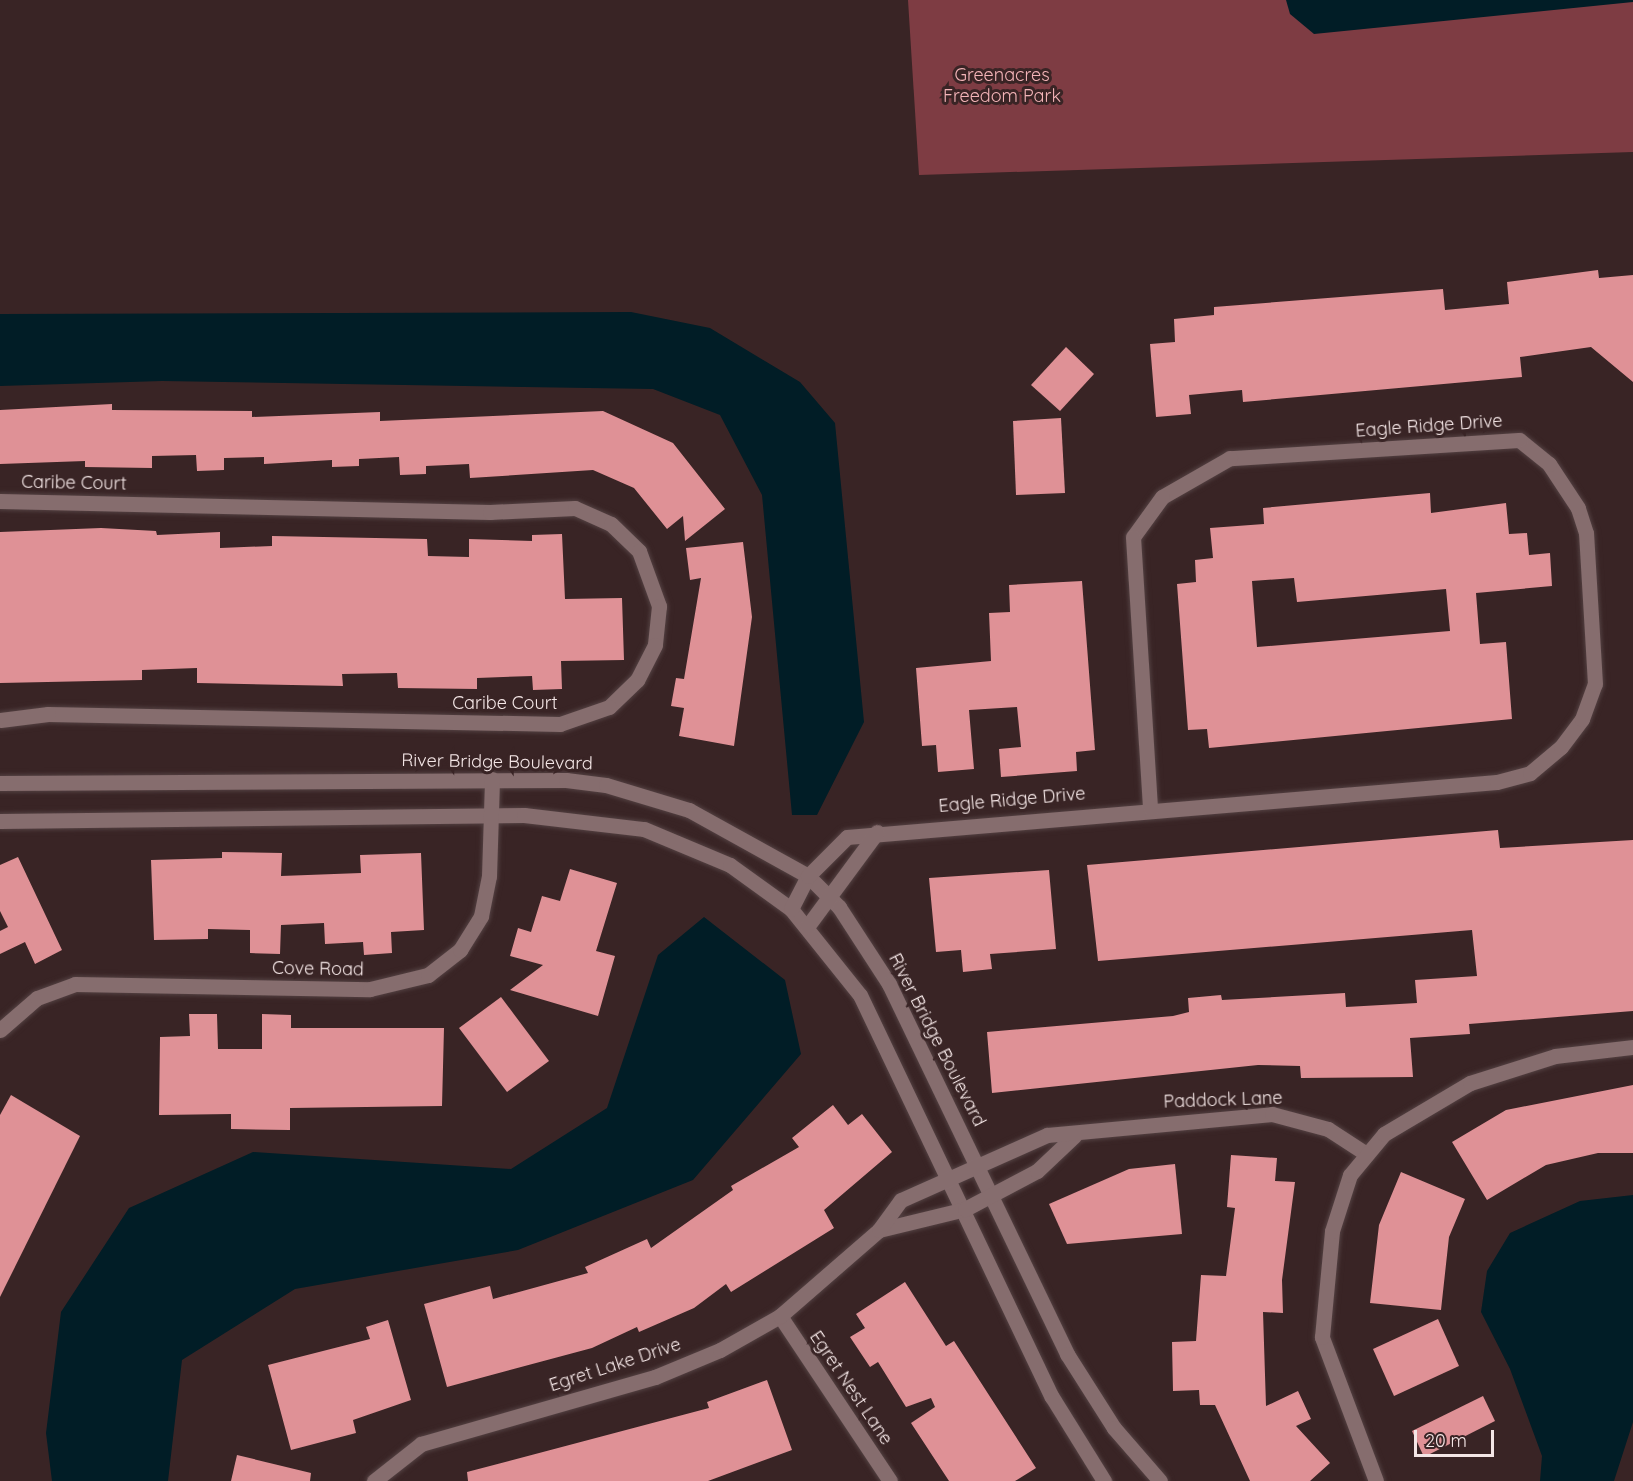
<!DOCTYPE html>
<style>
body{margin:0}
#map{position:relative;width:1633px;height:1481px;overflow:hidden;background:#392425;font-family:Quicksand,sans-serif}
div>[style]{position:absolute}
.green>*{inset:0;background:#7e3c43}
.water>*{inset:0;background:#011d26}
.building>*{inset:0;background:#df9196}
.roads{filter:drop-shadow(0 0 2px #534142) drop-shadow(0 0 2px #534142)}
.minor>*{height:15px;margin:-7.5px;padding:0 7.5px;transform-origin:7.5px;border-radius:7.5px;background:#866d6e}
span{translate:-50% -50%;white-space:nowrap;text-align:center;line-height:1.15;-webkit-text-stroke:6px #392425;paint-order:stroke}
.park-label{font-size:18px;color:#f4b4b8}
.street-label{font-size:18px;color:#f4e6e6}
.scale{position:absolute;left:1414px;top:1430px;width:80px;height:27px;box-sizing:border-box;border:3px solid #f4e6e6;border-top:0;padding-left:8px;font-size:18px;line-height:21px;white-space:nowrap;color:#f4e6e6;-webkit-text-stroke:4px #392425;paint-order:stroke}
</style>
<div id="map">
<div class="green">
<div style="clip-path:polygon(908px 0,1633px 0,1633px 152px,919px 175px)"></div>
</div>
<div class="water">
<div style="clip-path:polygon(1286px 0,1633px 0,1633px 2px,1314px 34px,1290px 14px)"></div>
<div style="clip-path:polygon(631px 312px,710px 328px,800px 382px,835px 423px,864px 722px,817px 815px,792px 815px,762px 495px,720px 415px,653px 389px,162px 381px,0 386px,0 314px)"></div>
<div style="clip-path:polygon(704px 917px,785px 980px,801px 1054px,693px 1180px,518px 1250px,295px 1289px,182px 1360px,168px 1481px,52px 1481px,46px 1433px,61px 1312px,129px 1208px,253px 1152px,511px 1169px,607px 1108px,658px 955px)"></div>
<div style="clip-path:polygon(1633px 1195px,1633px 1422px,1614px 1481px,1540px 1481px,1542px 1456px,1510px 1369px,1481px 1312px,1487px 1271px,1510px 1233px,1580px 1201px)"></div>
</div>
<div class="building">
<div style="clip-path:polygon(1598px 270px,1599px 278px,1633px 275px,1633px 382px,1591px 347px,1520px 357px,1522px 377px,1243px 402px,1242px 390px,1189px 395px,1191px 414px,1156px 417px,1150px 344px,1175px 342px,1174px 319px,1214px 315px,1214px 307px,1443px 289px,1445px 310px,1509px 304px,1507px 282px)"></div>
<div style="clip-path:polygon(1066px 347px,1094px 374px,1060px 411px,1031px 385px)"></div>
<div style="clip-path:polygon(112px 404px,112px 410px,252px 411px,252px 417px,380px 412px,380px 421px,603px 411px,673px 443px,725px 509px,685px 541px,683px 516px,667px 529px,634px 488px,593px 470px,470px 478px,469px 464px,426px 466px,426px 474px,400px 475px,399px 457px,359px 459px,359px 466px,332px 467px,332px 460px,264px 464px,264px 457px,224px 458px,224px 470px,197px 471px,196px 455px,152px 456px,152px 468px,85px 467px,85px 461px,0 464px,0 410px)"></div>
<div style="clip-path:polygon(1061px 418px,1065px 493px,1016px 495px,1013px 421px)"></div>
<div style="clip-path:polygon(evenodd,1430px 493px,1431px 513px,1506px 503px,1509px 534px,1527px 533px,1529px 555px,1550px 553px,1552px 586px,1476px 593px,1480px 644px,1506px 642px,1512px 719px,1209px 748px,1207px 729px,1188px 730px,1177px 584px,1196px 582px,1195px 560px,1213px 558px,1210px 528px,1264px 524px,1263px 508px,1430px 493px,1294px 578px,1297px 602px,1446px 589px,1450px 631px,1257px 647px,1252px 581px,1294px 578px)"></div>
<div style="clip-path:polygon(101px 528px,156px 531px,157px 535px,220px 532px,220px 548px,272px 546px,272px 536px,427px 539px,428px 556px,469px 557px,469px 539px,532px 541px,532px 535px,562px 534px,565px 599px,622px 598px,624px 660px,561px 661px,562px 689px,533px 690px,532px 676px,477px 678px,477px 689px,398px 688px,397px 673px,342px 674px,343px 686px,197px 683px,197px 668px,142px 670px,142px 680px,0 683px,0 532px)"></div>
<div style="clip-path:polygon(743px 542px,752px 617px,734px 746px,679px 736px,684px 708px,671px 706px,676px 678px,684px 679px,701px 578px,690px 580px,686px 548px)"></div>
<div style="clip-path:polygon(1082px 581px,1095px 750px,1076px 752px,1077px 771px,1001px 777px,999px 749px,1021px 747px,1017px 707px,969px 710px,974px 769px,938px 772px,936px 745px,922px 746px,916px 668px,991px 661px,989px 613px,1010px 612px,1009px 585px)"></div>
<div style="clip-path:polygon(1498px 830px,1500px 848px,1633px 840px,1633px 1011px,1469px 1024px,1470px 1034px,1410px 1038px,1413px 1077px,1301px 1078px,1300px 1066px,1258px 1065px,992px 1093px,987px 1032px,1173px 1016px,1189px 1012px,1188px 998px,1221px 995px,1222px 1000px,1345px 993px,1346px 1007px,1417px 1003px,1415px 980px,1477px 976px,1472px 930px,1098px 961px,1087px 865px)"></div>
<div style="clip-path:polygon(222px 852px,282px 853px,281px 876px,361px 873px,360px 855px,421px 853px,424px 930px,391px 932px,392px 953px,364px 955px,363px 942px,325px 944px,324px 923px,281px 925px,280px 954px,250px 953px,250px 930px,208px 929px,208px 939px,154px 940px,151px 860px,222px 858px)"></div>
<div style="clip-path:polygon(18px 857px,62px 950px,35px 964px,25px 942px,0 954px,0 931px,8px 927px,0 911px,0 865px)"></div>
<div style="clip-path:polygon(570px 869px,617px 883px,596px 951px,615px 956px,598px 1016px,510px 990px,543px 965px,510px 956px,518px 928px,531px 932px,542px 896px,560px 901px)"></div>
<div style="clip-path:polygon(1049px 870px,1056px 949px,990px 954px,992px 969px,963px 972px,961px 950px,936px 952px,929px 878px)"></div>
<div style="clip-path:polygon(501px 997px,549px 1061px,507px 1092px,459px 1028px)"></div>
<div style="clip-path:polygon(189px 1014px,217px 1014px,218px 1049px,262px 1049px,262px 1014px,291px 1015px,291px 1028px,444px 1028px,442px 1106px,290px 1108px,290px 1130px,231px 1129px,231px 1114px,159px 1115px,160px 1037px,190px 1036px)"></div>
<div style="clip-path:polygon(1633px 1085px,1633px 1153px,1598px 1153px,1546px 1165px,1487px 1200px,1452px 1142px,1506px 1110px)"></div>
<div style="clip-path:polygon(11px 1095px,80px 1136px,0 1297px,0 1115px)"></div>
<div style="clip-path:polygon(833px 1105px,848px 1125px,862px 1114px,892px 1152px,824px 1210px,834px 1228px,731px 1292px,726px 1284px,694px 1308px,639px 1332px,637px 1327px,592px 1348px,447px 1387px,424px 1304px,490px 1286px,493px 1299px,588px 1273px,585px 1267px,647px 1239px,651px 1248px,733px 1190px,731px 1186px,799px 1147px,792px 1138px)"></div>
<div style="clip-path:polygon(1231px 1155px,1277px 1158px,1275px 1181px,1295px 1182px,1282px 1280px,1283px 1313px,1263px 1312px,1266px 1406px,1298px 1391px,1311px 1419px,1296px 1426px,1330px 1463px,1310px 1481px,1250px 1481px,1215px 1405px,1200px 1405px,1199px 1390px,1173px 1391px,1172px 1342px,1196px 1341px,1201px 1275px,1226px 1276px,1235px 1208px,1227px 1207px)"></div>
<div style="clip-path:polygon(1175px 1164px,1182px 1234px,1067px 1244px,1049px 1204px,1129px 1169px)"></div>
<div style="clip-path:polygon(1401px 1172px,1465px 1199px,1449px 1237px,1441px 1310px,1370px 1303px,1379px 1225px)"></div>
<div style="clip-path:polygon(905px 1282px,946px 1346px,954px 1341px,1036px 1468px,1015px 1481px,949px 1481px,911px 1423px,935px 1407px,931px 1398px,906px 1407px,878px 1362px,870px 1367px,850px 1337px,865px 1328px,856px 1314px)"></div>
<div style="clip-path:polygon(1438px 1319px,1459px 1366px,1394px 1396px,1373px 1349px)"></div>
<div style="clip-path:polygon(388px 1320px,411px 1400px,353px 1420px,356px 1433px,291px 1450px,268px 1365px,370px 1339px,366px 1327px)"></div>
<div style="clip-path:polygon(767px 1380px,792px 1450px,708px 1481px,468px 1481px,467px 1472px,709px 1408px,707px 1402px)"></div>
<div style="clip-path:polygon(1483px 1396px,1495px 1421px,1424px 1457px,1412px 1431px)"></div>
<div style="clip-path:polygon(237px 1455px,311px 1473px,310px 1481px,231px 1481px)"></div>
</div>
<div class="roads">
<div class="minor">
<div style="left:0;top:501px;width:490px;rotate:1.3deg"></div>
<div style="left:490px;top:512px;width:85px;rotate:-2.7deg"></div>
<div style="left:575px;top:508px;width:39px;rotate:24deg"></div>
<div style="left:611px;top:524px;width:39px;rotate:44deg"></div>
<div style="left:639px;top:551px;width:59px;rotate:70deg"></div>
<div style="left:659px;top:606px;width:39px;rotate:96deg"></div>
<div style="left:655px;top:645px;width:39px;rotate:117deg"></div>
<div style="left:637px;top:680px;width:39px;rotate:136deg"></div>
<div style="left:609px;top:707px;width:52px;rotate:160.9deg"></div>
<div style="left:560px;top:724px;width:512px;rotate:-178.88deg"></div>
<div style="left:48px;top:714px;width:48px;rotate:172.9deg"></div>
<div style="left:0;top:783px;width:566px;rotate:-0.3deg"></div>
<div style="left:566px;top:780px;width:40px;rotate:7.1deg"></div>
<div style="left:606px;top:785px;width:87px;rotate:16.8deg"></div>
<div style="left:689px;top:810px;width:136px;rotate:29deg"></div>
<div style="left:808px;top:876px;width:44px;rotate:45deg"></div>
<div style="left:839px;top:907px;width:92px;rotate:57deg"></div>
<div style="left:889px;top:984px;width:411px;rotate:64.3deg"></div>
<div style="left:1067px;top:1354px;width:88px;rotate:57.6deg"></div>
<div style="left:1114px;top:1428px;width:70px;rotate:49deg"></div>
<div style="left:0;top:821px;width:524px;rotate:-0.66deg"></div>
<div style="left:524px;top:815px;width:121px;rotate:6.7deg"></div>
<div style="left:644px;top:829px;width:93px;rotate:22.7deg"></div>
<div style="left:730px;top:865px;width:75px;rotate:35.8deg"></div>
<div style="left:791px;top:909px;width:110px;rotate:51.3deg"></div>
<div style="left:860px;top:995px;width:445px;rotate:64.5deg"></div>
<div style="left:1052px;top:1397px;width:99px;rotate:58.2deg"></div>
<div style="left:791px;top:909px;width:37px;rotate:-63deg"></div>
<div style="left:808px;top:876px;width:55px;rotate:-45deg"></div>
<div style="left:847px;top:837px;width:652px;rotate:-4.84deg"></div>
<div style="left:1497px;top:782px;width:34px;rotate:-15deg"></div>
<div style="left:1530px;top:773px;width:40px;rotate:-40deg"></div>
<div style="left:1561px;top:747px;width:35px;rotate:-53deg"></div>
<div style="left:1582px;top:719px;width:37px;rotate:-70deg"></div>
<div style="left:1595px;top:684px;width:151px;rotate:-93.4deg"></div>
<div style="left:1586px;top:533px;width:26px;rotate:-108deg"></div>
<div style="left:1578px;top:508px;width:53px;rotate:-123.4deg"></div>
<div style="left:1549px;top:464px;width:38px;rotate:-141deg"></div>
<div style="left:1519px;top:440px;width:290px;rotate:176.4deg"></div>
<div style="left:1230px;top:458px;width:78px;rotate:150.2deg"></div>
<div style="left:1162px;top:497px;width:49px;rotate:125.9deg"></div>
<div style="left:1133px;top:537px;width:272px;rotate:86.4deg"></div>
<div style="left:807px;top:927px;width:118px;rotate:-53.6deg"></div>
<div style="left:0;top:1030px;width:49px;rotate:-40.9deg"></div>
<div style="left:37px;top:998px;width:40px;rotate:-20.2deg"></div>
<div style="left:75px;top:984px;width:295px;rotate:1deg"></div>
<div style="left:370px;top:989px;width:60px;rotate:-13.6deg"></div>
<div style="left:428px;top:975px;width:41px;rotate:-38deg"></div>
<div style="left:460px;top:950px;width:40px;rotate:-58deg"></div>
<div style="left:481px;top:916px;width:41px;rotate:-78.7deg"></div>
<div style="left:489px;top:876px;width:97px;rotate:-88.2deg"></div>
<div style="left:879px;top:1230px;width:89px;rotate:-13.7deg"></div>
<div style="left:965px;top:1209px;width:81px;rotate:-27.8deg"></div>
<div style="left:1037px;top:1171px;width:51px;rotate:-43.4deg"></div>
<div style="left:780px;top:1316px;width:198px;rotate:56.3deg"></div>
<div style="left:374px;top:1481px;width:60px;rotate:-38.2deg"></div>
<div style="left:421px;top:1444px;width:243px;rotate:-16deg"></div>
<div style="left:655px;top:1377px;width:70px;rotate:-22.6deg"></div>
<div style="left:720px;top:1350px;width:69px;rotate:-29.5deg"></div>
<div style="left:780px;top:1316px;width:131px;rotate:-41deg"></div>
<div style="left:879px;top:1230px;width:37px;rotate:-54deg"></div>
<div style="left:901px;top:1200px;width:160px;rotate:-24deg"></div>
<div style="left:1047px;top:1135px;width:226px;rotate:-5.3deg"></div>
<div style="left:1272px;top:1114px;width:58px;rotate:15deg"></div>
<div style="left:1328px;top:1129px;width:44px;rotate:33deg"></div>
<div style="left:1376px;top:1481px;width:154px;rotate:-110.6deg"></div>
<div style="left:1322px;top:1337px;width:106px;rotate:-84.6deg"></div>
<div style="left:1332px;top:1231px;width:59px;rotate:-72.2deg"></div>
<div style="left:1350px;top:1175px;width:53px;rotate:-50.3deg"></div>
<div style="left:1384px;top:1134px;width:100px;rotate:-30.7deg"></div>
<div style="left:1470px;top:1083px;width:89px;rotate:-17.6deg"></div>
<div style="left:1555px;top:1056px;width:79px;rotate:-6.6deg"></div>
</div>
</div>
<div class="park-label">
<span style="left:1002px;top:86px">Greenacres<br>Freedom Park</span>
</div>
<div class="street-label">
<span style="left:1429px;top:426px;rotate:-4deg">Eagle Ridge Drive</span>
<span style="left:74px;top:483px;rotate:1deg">Caribe Court</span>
<span style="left:505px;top:703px">Caribe Court</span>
<span style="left:497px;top:762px;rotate:1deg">River Bridge Boulevard</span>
<span style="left:1012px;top:800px;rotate:-5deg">Eagle Ridge Drive</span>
<span style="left:318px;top:969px;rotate:1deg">Cove Road</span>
<span style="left:937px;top:1040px;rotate:63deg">River Bridge Boulevard</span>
<span style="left:1223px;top:1100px;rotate:-2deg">Paddock Lane</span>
<span style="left:615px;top:1365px;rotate:-18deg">Egret Lake Drive</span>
<span style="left:851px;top:1388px;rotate:56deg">Egret Nest Lane</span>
</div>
<div class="scale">20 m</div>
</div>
